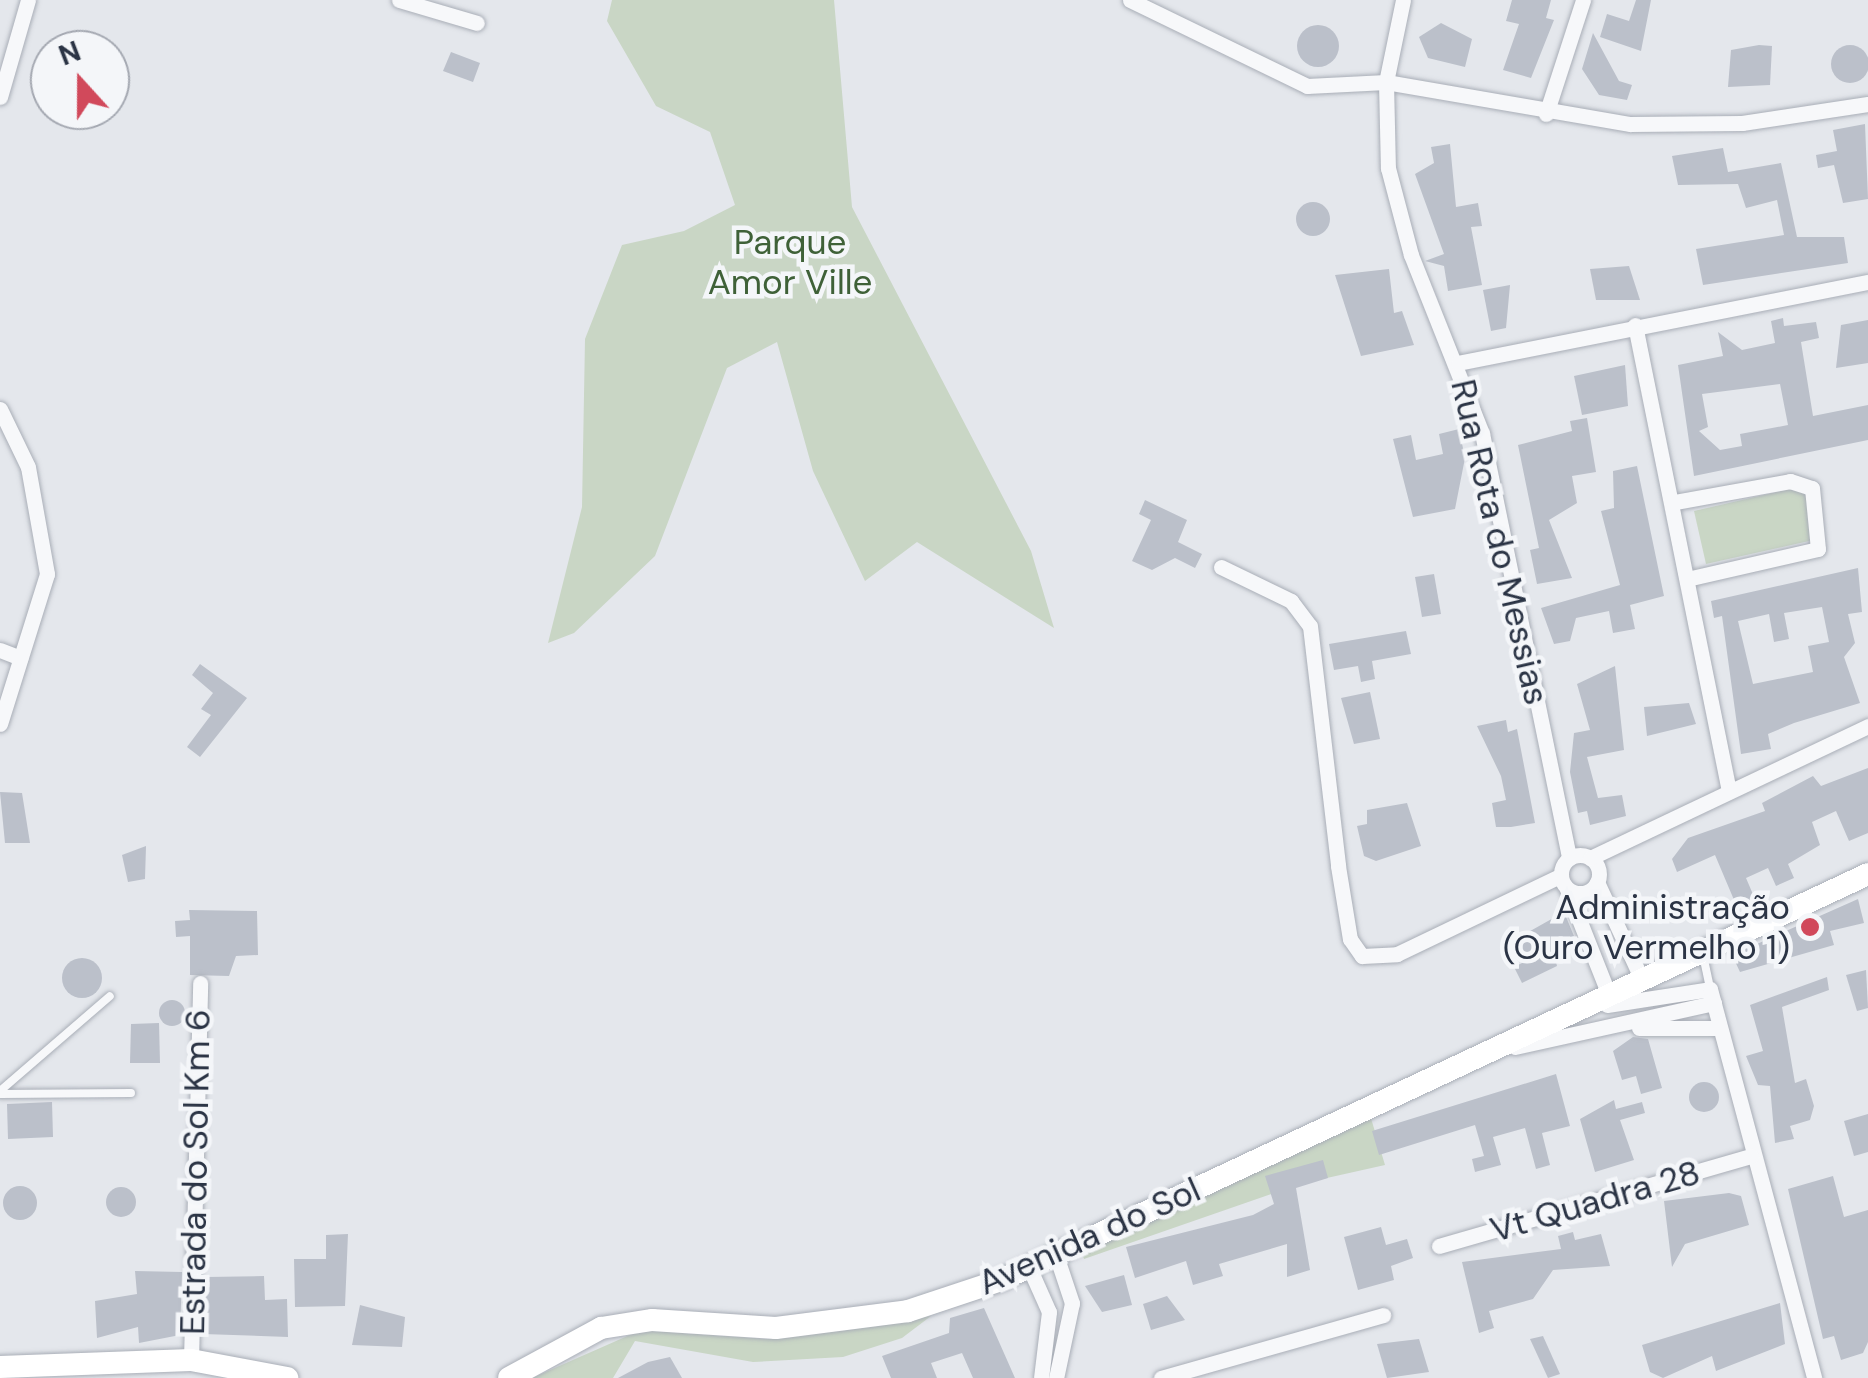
<!DOCTYPE html>
<meta charset="utf-8">
<style>
body{margin:0}
#map{position:relative;width:1868px;height:1378px;overflow:hidden;background:#e4e7ec;font-family:"DM Sans",sans-serif}
div>[style]{position:absolute}
.green>*{inset:0;background:#c9d6c5}
.building>*{inset:0;background:#bbc0ca}
.round{border-radius:50%}
.roads{filter:drop-shadow(0 0 2px #a9aeb7) drop-shadow(0 0 2px #a9aeb7)}
.lane>*{height:8px;margin:-4px;padding:0 4px;transform-origin:4px;border-radius:4px;background:#f7f8fa}
.street>*{height:15px;margin:-7.5px;padding:0 7.5px;transform-origin:7.5px;border-radius:7.5px;background:#f7f8fa}
.street>.ring{margin:-7.5px;padding:0;box-sizing:content-box;background:none;border:15px solid #f7f8fa;border-radius:50%}
.secondary>*{height:22px;margin:-11px;padding:0 11px;transform-origin:11px;border-radius:11px;background:#fff}
.dots>*{width:28px;height:28px;translate:-50% -50%;box-sizing:border-box;border:5px solid #f4f6f9;border-radius:50%}
span{translate:-50% -50%;white-space:nowrap;text-align:center;line-height:1.15;-webkit-text-stroke:9px #f4f6f9;paint-order:stroke}
.park-label{font-size:35px;color:#3f6138}
.street-label{font-size:35px;color:#2b3445}
.poi-label{font-size:35px;color:#2b3445}
.right{translate:-100% -50%;text-align:right}
.north{position:absolute;left:30px;top:30px;width:100px;height:100px;box-sizing:border-box;background:#f4f6f9;border:2px solid #a4a8b1;border-radius:50%;rotate:339deg;font-size:28px;font-weight:700;line-height:40px;text-align:center;color:#2b3445}
.north::after{content:'';display:block;margin:auto;width:35px;height:45px;background:#d1495b;clip-path:polygon(50% 0,100% 100%,50% 72%,0 100%)}
</style>
<div id="map">
<div class="green">
<div style="clip-path:polygon(612px 0,834px 0,852px 207px,1031px 551px,1054px 628px,917px 542px,865px 581px,813px 471px,777px 342px,727px 368px,655px 556px,574px 633px,548px 643px,582px 507px,585px 339px,622px 245px,684px 231px,735px 205px,710px 132px,656px 106px,607px 21px)"></div>
<div style="clip-path:polygon(1803px 486px,1818px 539px,1706px 564px,1694px 511px)"></div>
<div style="clip-path:polygon(1370px 1115px,1385px 1165px,1300px 1184px,1084px 1259px,1082px 1252px)"></div>
<div style="clip-path:polygon(931px 1316px,902px 1338px,843px 1357px,753px 1362px,635px 1341px,613px 1378px,532px 1378px,641px 1330px,769px 1339px)"></div>
</div>
<div class="building">
<div style="clip-path:polygon(1512px 0,1551px 0,1546px 18px,1554px 20px,1531px 78px,1503px 70px,1519px 24px,1506px 21px)"></div>
<div style="clip-path:polygon(1636px 0,1651px 0,1641px 51px,1600px 37px,1607px 14px,1629px 21px)"></div>
<div style="clip-path:polygon(1441px 23px,1472px 39px,1465px 67px,1428px 58px,1419px 37px)"></div>
<div class="round" style="left:1297px;top:25px;width:42px;height:42px"></div>
<div style="clip-path:polygon(1593px 33px,1619px 81px,1632px 85px,1627px 100px,1599px 95px,1582px 69px)"></div>
<div class="round" style="left:1831px;top:45px;width:38px;height:38px"></div>
<div style="clip-path:polygon(1759px 45px,1772px 46px,1770px 85px,1728px 87px,1731px 50px)"></div>
<div style="clip-path:polygon(451px 52px,480px 63px,473px 82px,443px 71px)"></div>
<div style="clip-path:polygon(1865px 124px,1868px 199px,1843px 203px,1834px 165px,1818px 168px,1816px 155px,1837px 151px,1833px 130px)"></div>
<div style="clip-path:polygon(1450px 144px,1456px 207px,1478px 203px,1482px 226px,1471px 227px,1482px 285px,1448px 291px,1444px 266px,1425px 261px,1444px 254px,1415px 174px,1434px 163px,1431px 147px)"></div>
<div style="clip-path:polygon(1723px 148px,1728px 172px,1781px 163px,1797px 237px,1844px 237px,1848px 263px,1703px 285px,1696px 249px,1784px 235px,1777px 200px,1746px 208px,1738px 184px,1678px 185px,1672px 156px)"></div>
<div class="round" style="left:1296px;top:202px;width:34px;height:34px"></div>
<div style="clip-path:polygon(1629px 266px,1640px 300px,1596px 300px,1590px 269px)"></div>
<div style="clip-path:polygon(1389px 269px,1394px 313px,1402px 311px,1414px 345px,1361px 356px,1335px 275px)"></div>
<div style="clip-path:polygon(1510px 285px,1506px 328px,1491px 331px,1483px 290px)"></div>
<div style="clip-path:polygon(evenodd,1783px 318px,1784px 326px,1816px 322px,1819px 338px,1801px 342px,1813px 416px,1868px 405px,1868px 440px,1694px 476px,1678px 365px,1723px 356px,1718px 332px,1742px 350px,1775px 343px,1771px 321px,1783px 318px,1780px 384px,1788px 425px,1740px 434px,1742px 446px,1720px 450px,1699px 431px,1708px 427px,1702px 394px,1780px 384px)"></div>
<div style="clip-path:polygon(1868px 320px,1868px 363px,1836px 368px,1841px 325px)"></div>
<div style="clip-path:polygon(1625px 365px,1628px 406px,1582px 415px,1574px 376px)"></div>
<div style="clip-path:polygon(1587px 418px,1596px 472px,1572px 476px,1577px 503px,1549px 520px,1572px 578px,1537px 584px,1530px 550px,1539px 548px,1518px 445px,1572px 431px,1570px 421px)"></div>
<div style="clip-path:polygon(1459px 429px,1465px 458px,1455px 509px,1413px 517px,1393px 439px,1411px 435px,1416px 460px,1443px 454px,1439px 434px)"></div>
<div style="clip-path:polygon(1637px 466px,1664px 596px,1630px 605px,1635px 629px,1613px 633px,1609px 611px,1576px 618px,1570px 641px,1554px 644px,1541px 608px,1620px 585px,1601px 511px,1614px 508px,1613px 471px)"></div>
<div style="clip-path:polygon(1145px 500px,1187px 520px,1178px 542px,1202px 554px,1195px 568px,1175px 558px,1152px 570px,1132px 561px,1151px 520px,1139px 514px)"></div>
<div style="clip-path:polygon(evenodd,1858px 568px,1862px 612px,1848px 614px,1855px 643px,1844px 657px,1860px 703px,1794px 723px,1768px 734px,1771px 749px,1741px 754px,1722px 616px,1714px 618px,1711px 601px,1858px 568px,1822px 607px,1829px 642px,1808px 646px,1813px 672px,1753px 684px,1738px 621px,1769px 614px,1774px 642px,1789px 639px,1784px 613px,1822px 607px)"></div>
<div style="clip-path:polygon(1434px 574px,1441px 614px,1422px 617px,1415px 577px)"></div>
<div style="clip-path:polygon(1406px 631px,1411px 654px,1372px 661px,1375px 679px,1361px 682px,1358px 666px,1334px 670px,1329px 644px)"></div>
<div style="clip-path:polygon(200px 664px,247px 698px,200px 757px,187px 747px,211px 715px,201px 709px,213px 693px,192px 675px)"></div>
<div style="clip-path:polygon(1615px 666px,1624px 750px,1587px 757px,1598px 798px,1622px 795px,1626px 816px,1590px 825px,1587px 811px,1578px 813px,1570px 772px,1574px 733px,1590px 730px,1577px 684px)"></div>
<div style="clip-path:polygon(1370px 692px,1380px 739px,1354px 744px,1341px 698px)"></div>
<div style="clip-path:polygon(1689px 703px,1696px 724px,1647px 736px,1644px 707px)"></div>
<div style="clip-path:polygon(1506px 720px,1508px 732px,1517px 729px,1535px 823px,1511px 827px,1496px 827px,1492px 803px,1506px 800px,1501px 776px,1477px 726px)"></div>
<div style="clip-path:polygon(1868px 768px,1868px 833px,1849px 841px,1836px 811px,1812px 822px,1820px 845px,1788px 864px,1794px 878px,1776px 886px,1768px 868px,1746px 878px,1755px 899px,1737px 907px,1715px 855px,1677px 872px,1672px 859px,1688px 838px,1765px 811px,1762px 803px,1813px 776px,1821px 786px)"></div>
<div style="clip-path:polygon(0 792px,22px 793px,30px 843px,5px 843px)"></div>
<div style="clip-path:polygon(1407px 803px,1421px 846px,1376px 861px,1364px 856px,1357px 826px,1367px 824px,1367px 810px)"></div>
<div style="clip-path:polygon(146px 846px,145px 879px,128px 882px,122px 855px)"></div>
<div style="clip-path:polygon(1858px 899px,1864px 923px,1830px 931px,1834px 945px,1740px 972px,1732px 955px)"></div>
<div style="clip-path:polygon(189px 910px,257px 911px,258px 955px,236px 956px,229px 976px,190px 975px,190px 936px,176px 937px,175px 921px,190px 920px)"></div>
<div style="clip-path:polygon(1564px 912px,1574px 936px,1552px 946px,1557px 966px,1522px 983px,1514px 967px,1526px 961px,1516px 939px)"></div>
<div class="round" style="left:62px;top:958px;width:40px;height:40px"></div>
<div style="clip-path:polygon(1866px 970px,1868px 1008px,1857px 1011px,1846px 975px)"></div>
<div style="clip-path:polygon(1827px 977px,1829px 990px,1782px 1007px,1795px 1083px,1806px 1079px,1814px 1106px,1810px 1120px,1790px 1126px,1794px 1139px,1775px 1143px,1770px 1086px,1758px 1085px,1746px 1056px,1763px 1051px,1750px 1005px)"></div>
<div class="round" style="left:159px;top:1000px;width:26px;height:26px"></div>
<div style="clip-path:polygon(159px 1023px,160px 1063px,130px 1063px,131px 1024px)"></div>
<div style="clip-path:polygon(1633px 1037px,1648px 1039px,1662px 1088px,1641px 1094px,1636px 1076px,1622px 1080px,1613px 1051px)"></div>
<div style="clip-path:polygon(1556px 1074px,1570px 1126px,1542px 1133px,1550px 1165px,1536px 1169px,1525px 1128px,1493px 1137px,1501px 1165px,1475px 1172px,1472px 1159px,1484px 1156px,1475px 1125px,1379px 1155px,1372px 1131px)"></div>
<div class="round" style="left:1689px;top:1082px;width:30px;height:30px"></div>
<div style="clip-path:polygon(1614px 1100px,1616px 1109px,1642px 1102px,1645px 1113px,1620px 1120px,1634px 1160px,1595px 1172px,1580px 1119px)"></div>
<div style="clip-path:polygon(52px 1102px,53px 1137px,8px 1139px,7px 1104px)"></div>
<div style="clip-path:polygon(1868px 1114px,1868px 1152px,1854px 1156px,1844px 1121px)"></div>
<div style="clip-path:polygon(1323px 1160px,1328px 1178px,1296px 1188px,1310px 1270px,1287px 1277px,1287px 1244px,1219px 1264px,1223px 1276px,1193px 1285px,1186px 1261px,1135px 1278px,1126px 1247px,1253px 1215px,1274px 1204px,1265px 1176px)"></div>
<div style="clip-path:polygon(1833px 1176px,1844px 1217px,1868px 1210px,1868px 1342px,1863px 1353px,1841px 1360px,1834px 1336px,1823px 1339px,1788px 1189px)"></div>
<div class="round" style="left:3px;top:1186px;width:34px;height:34px"></div>
<div class="round" style="left:106px;top:1187px;width:30px;height:30px"></div>
<div style="clip-path:polygon(1729px 1193px,1741px 1196px,1749px 1225px,1685px 1244px,1672px 1267px,1664px 1201px)"></div>
<div style="clip-path:polygon(1381px 1227px,1386px 1245px,1407px 1239px,1413px 1258px,1391px 1266px,1394px 1280px,1358px 1290px,1344px 1237px)"></div>
<div style="clip-path:polygon(1573px 1232px,1575px 1240px,1601px 1234px,1610px 1266px,1553px 1270px,1533px 1299px,1489px 1311px,1494px 1328px,1479px 1333px,1462px 1262px,1561px 1249px,1558px 1236px)"></div>
<div style="clip-path:polygon(348px 1234px,345px 1306px,295px 1307px,294px 1259px,326px 1259px,326px 1235px)"></div>
<div style="clip-path:polygon(135px 1271px,182px 1272px,180px 1335px,139px 1343px,138px 1327px,97px 1338px,95px 1301px,137px 1294px)"></div>
<div style="clip-path:polygon(1124px 1275px,1132px 1305px,1102px 1312px,1085px 1286px)"></div>
<div style="clip-path:polygon(264px 1276px,265px 1300px,287px 1299px,288px 1337px,203px 1334px,207px 1277px)"></div>
<div style="clip-path:polygon(1167px 1296px,1185px 1320px,1151px 1330px,1143px 1304px)"></div>
<div style="clip-path:polygon(1780px 1303px,1785px 1344px,1716px 1371px,1712px 1356px,1663px 1378px,1650px 1372px,1642px 1345px)"></div>
<div style="clip-path:polygon(360px 1305px,405px 1317px,402px 1347px,352px 1345px)"></div>
<div style="clip-path:polygon(984px 1308px,1015px 1378px,973px 1378px,962px 1353px,931px 1363px,937px 1378px,891px 1378px,882px 1356px,949px 1333px,950px 1318px)"></div>
<div style="clip-path:polygon(1543px 1336px,1560px 1374px,1548px 1378px,1530px 1339px)"></div>
<div style="clip-path:polygon(1419px 1339px,1429px 1372px,1387px 1378px,1377px 1344px)"></div>
<div style="clip-path:polygon(670px 1357px,682px 1378px,618px 1378px,648px 1362px)"></div>
</div>
<div class="roads">
<div class="lane">
<div style="left:1703px;top:955px;width:35px;rotate:78deg"></div>
<div style="left:0;top:1091px;width:145px;rotate:-40.8deg"></div>
<div style="left:0;top:1094px;width:131px;rotate:-0.4deg"></div>
</div>
<div class="street">
<div style="left:399px;top:0;width:81px;rotate:16.4deg"></div>
<div style="left:1130px;top:0;width:197px;rotate:25.9deg"></div>
<div style="left:1307px;top:86px;width:79px;rotate:-2.9deg"></div>
<div style="left:1386px;top:82px;width:248px;rotate:9.8deg"></div>
<div style="left:1630px;top:124px;width:112px;rotate:-0.5deg"></div>
<div style="left:1742px;top:123px;width:127px;rotate:-8.6deg"></div>
<div style="left:1403px;top:0;width:84px;rotate:101.7deg"></div>
<div style="left:1386px;top:82px;width:86px;rotate:88.7deg"></div>
<div style="left:1388px;top:168px;width:90px;rotate:75.2deg"></div>
<div style="left:1411px;top:255px;width:192px;rotate:68.3deg"></div>
<div style="left:1482px;top:433px;width:433px;rotate:78.4deg"></div>
<div style="left:0;top:97px;width:101px;rotate:-73.9deg"></div>
<div style="left:1546px;top:114px;width:120px;rotate:-72deg"></div>
<div style="left:1635px;top:325px;width:475px;rotate:78.6deg"></div>
<div style="left:1458px;top:363px;width:418px;rotate:-11.2deg"></div>
<div style="left:0;top:409px;width:64px;rotate:64.2deg"></div>
<div style="left:28px;top:467px;width:109px;rotate:79.9deg"></div>
<div style="left:47px;top:574px;width:157px;rotate:107.4deg"></div>
<div style="left:1675px;top:502px;width:117px;rotate:-10.3deg"></div>
<div style="left:1790px;top:481px;width:23px;rotate:18deg"></div>
<div style="left:1812px;top:488px;width:61px;rotate:84.4deg"></div>
<div style="left:1818px;top:549px;width:130px;rotate:167.1deg"></div>
<div style="left:1221px;top:567px;width:78px;rotate:25.9deg"></div>
<div style="left:1291px;top:601px;width:31px;rotate:53deg"></div>
<div style="left:1310px;top:626px;width:242px;rotate:83.3deg"></div>
<div style="left:1338px;top:866px;width:74px;rotate:80.7deg"></div>
<div style="left:1350px;top:939px;width:21px;rotate:55deg"></div>
<div style="left:1362px;top:956px;width:35px;rotate:-3deg"></div>
<div style="left:1397px;top:954px;width:181px;rotate:-25.6deg"></div>
<div style="left:0;top:650px;width:22px;rotate:21deg"></div>
<div class="ring" style="left:1561px;top:855px;width:23px;height:23px"></div>
<div style="left:1590px;top:858px;width:308px;rotate:-25.4deg"></div>
<div style="left:1597px;top:882px;width:108px;rotate:65.3deg"></div>
<div style="left:1567px;top:889px;width:114px;rotate:68.4deg"></div>
<div style="left:1607px;top:1005px;width:104px;rotate:-8.8deg"></div>
<div style="left:1710px;top:989px;width:403px;rotate:75deg"></div>
<div style="left:1639px;top:1028px;width:80px"></div>
<div style="left:1515px;top:1047px;width:204px;rotate:-12.5deg"></div>
<div style="left:1439px;top:1246px;width:325px;rotate:-16.1deg"></div>
<div style="left:1056px;top:1255px;width:51px;rotate:71.6deg"></div>
<div style="left:1072px;top:1303px;width:77px;rotate:102deg"></div>
<div style="left:1029px;top:1267px;width:49px;rotate:66deg"></div>
<div style="left:1049px;top:1312px;width:66px;rotate:96.9deg"></div>
<div style="left:191px;top:1360px;width:377px;rotate:-88.6deg"></div>
<div style="left:1161px;top:1378px;width:231px;rotate:-15.8deg"></div>
</div>
<div class="secondary">
<div style="left:0;top:1367px;width:191px;rotate:-2.1deg"></div>
<div style="left:191px;top:1360px;width:98px;rotate:10.6deg"></div>
<div style="left:509px;top:1378px;width:105px;rotate:-28.5deg"></div>
<div style="left:601px;top:1328px;width:52px;rotate:-8.9deg"></div>
<div style="left:652px;top:1320px;width:124px;rotate:3.7deg"></div>
<div style="left:776px;top:1328px;width:133px;rotate:-7.3deg"></div>
<div style="left:908px;top:1311px;width:98px;rotate:-18.4deg"></div>
<div style="left:1001px;top:1280px;width:957px;rotate:-25.09deg"></div>
</div>
</div>
<div class="dots">
<div style="left:1810px;top:927px;background:#d1495b"></div>
</div>
<div class="park-label">
<span style="left:790px;top:262px">Parque<br>Amor Ville</span>
</div>
<div class="street-label">
<span style="left:1500px;top:542px;rotate:77deg">Rua Rota do Messias</span>
<span style="left:195px;top:1172px;rotate:-89deg">Estrada do Sol Km 6</span>
<span style="left:1595px;top:1201px;rotate:-16deg">Vt Quadra 28</span>
<span style="left:1089px;top:1236px;rotate:-24deg">Avenida do Sol</span>
</div>
<div class="poi-label">
<span class="right" style="left:1790px;top:927px">Administração<br>(Ouro Vermelho 1)</span>
</div>
<div class="north">N</div>
</div>
